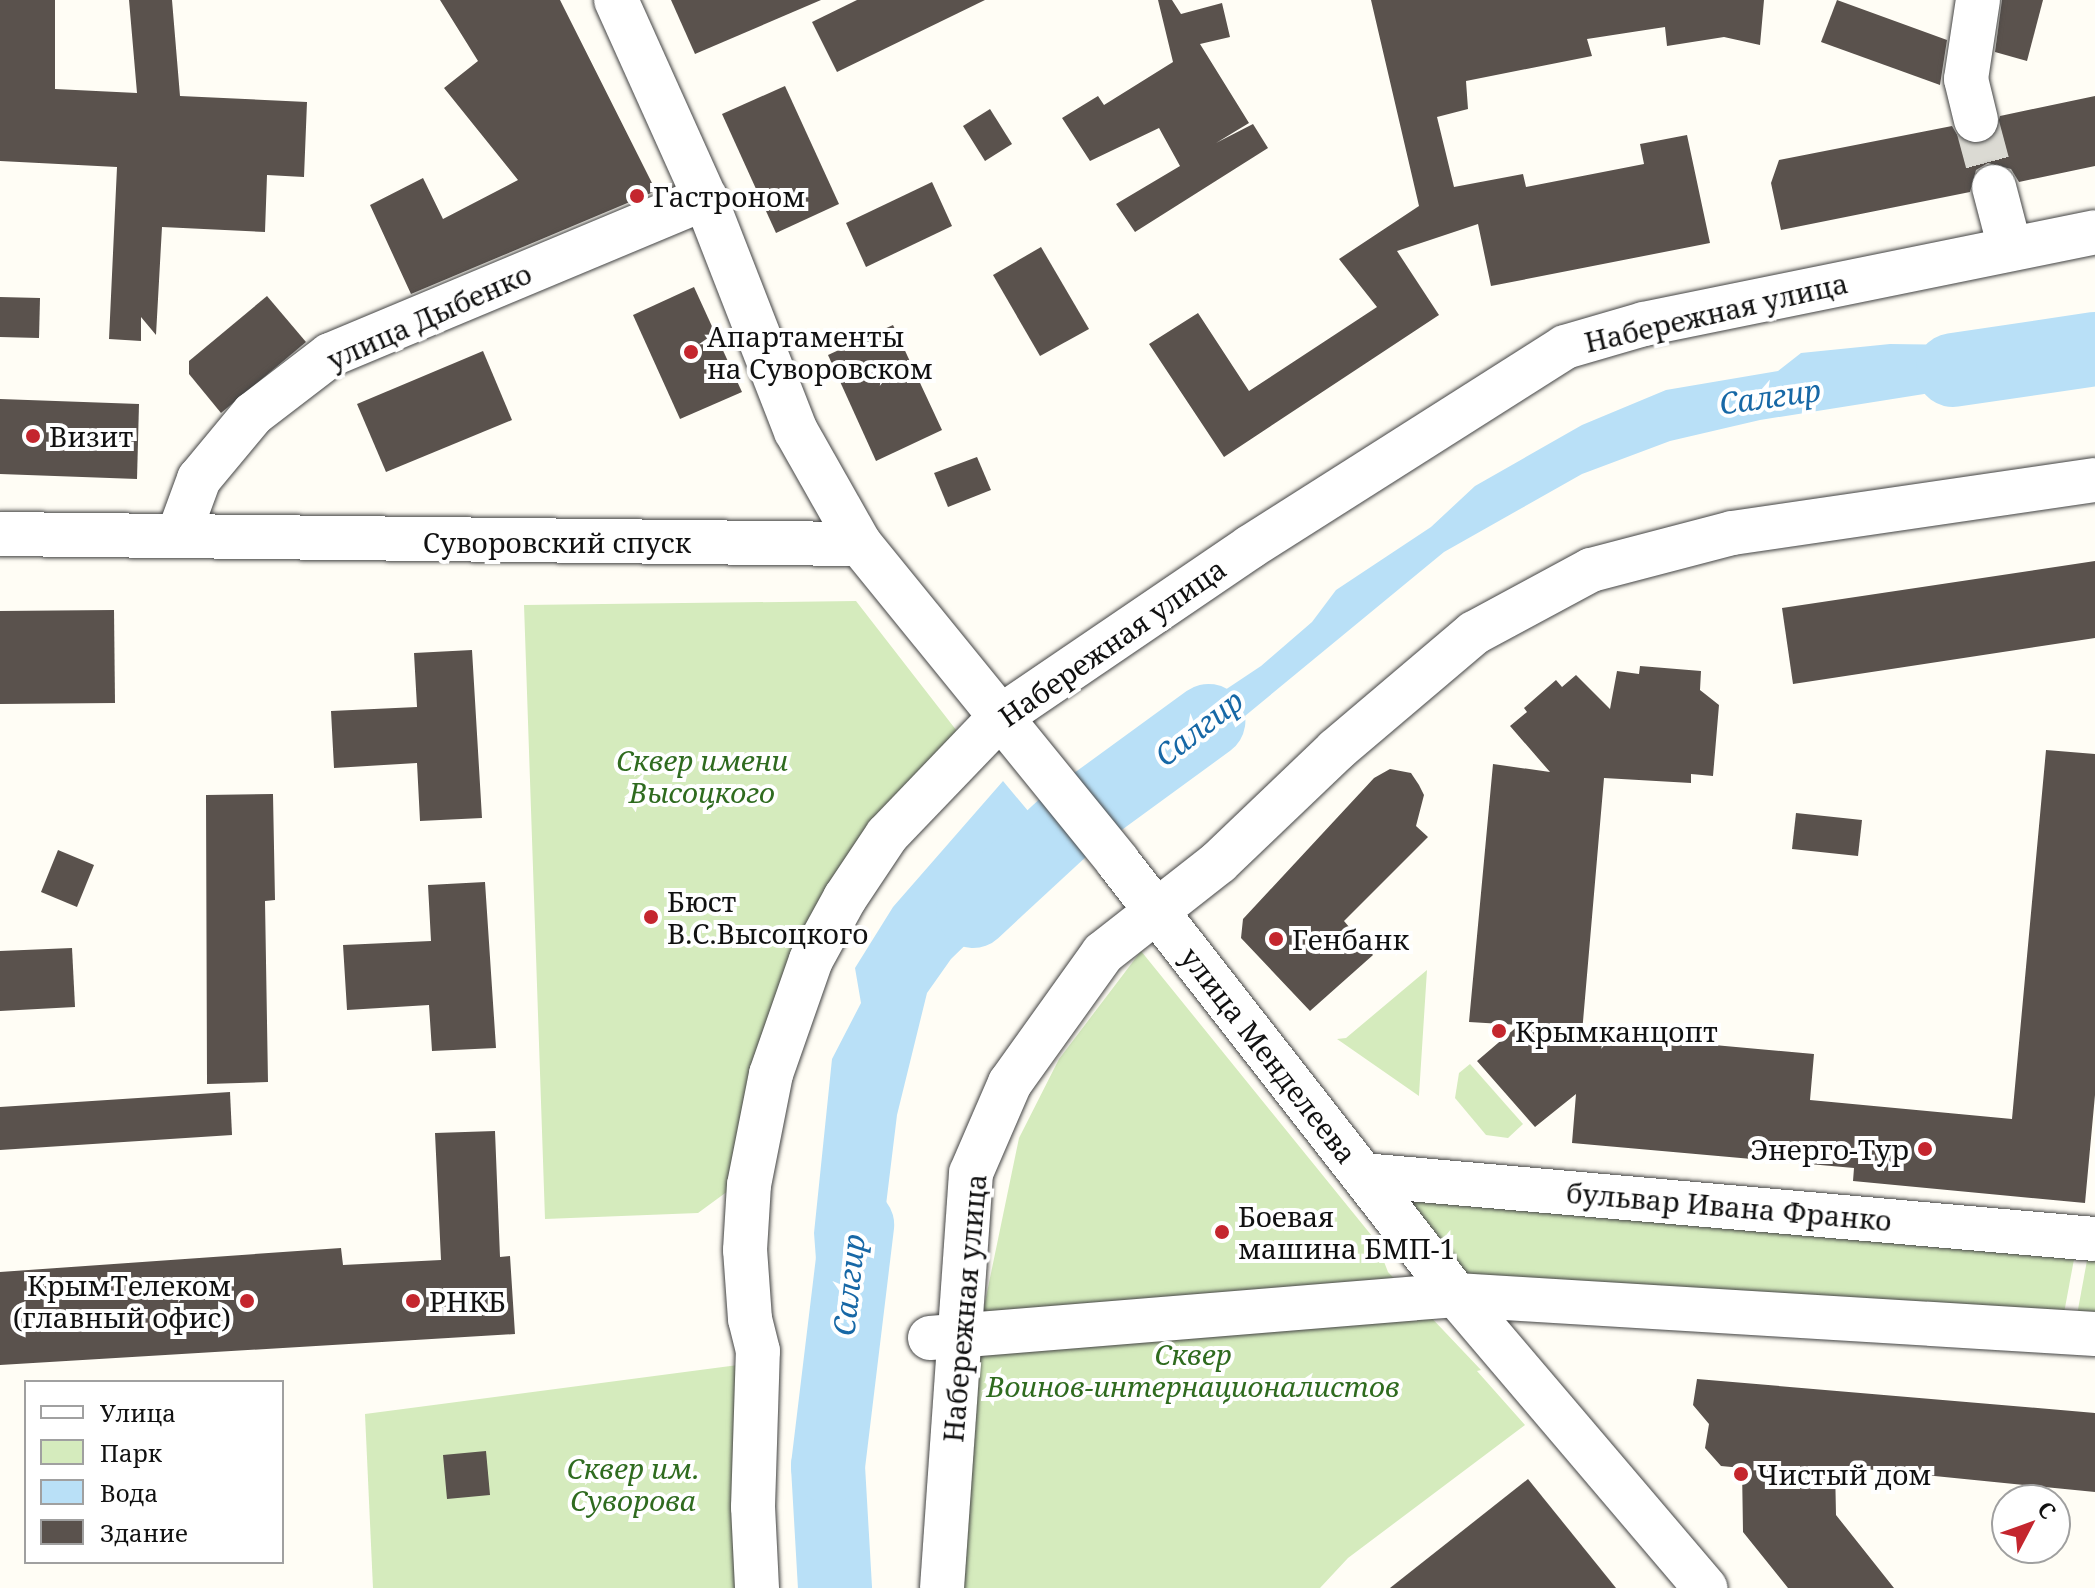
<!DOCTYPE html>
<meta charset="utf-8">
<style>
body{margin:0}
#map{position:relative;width:2095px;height:1588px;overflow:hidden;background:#fffdf5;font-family:"Noto Serif",serif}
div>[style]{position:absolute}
.green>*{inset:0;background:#d5ebbd}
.water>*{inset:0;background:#b9e0f7}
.river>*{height:74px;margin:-37px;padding:0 37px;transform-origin:37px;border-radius:37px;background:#b9e0f7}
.building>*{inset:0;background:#5a524d}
.minor-tunnel>*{height:44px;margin-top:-22px;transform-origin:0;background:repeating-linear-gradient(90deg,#dbdad3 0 44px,transparent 0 66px)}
.roads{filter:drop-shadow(0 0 2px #444) drop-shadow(0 0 2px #444)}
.minor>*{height:44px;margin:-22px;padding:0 22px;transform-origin:22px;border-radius:22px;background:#fff}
.dots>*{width:22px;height:22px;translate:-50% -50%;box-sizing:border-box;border:4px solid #fff;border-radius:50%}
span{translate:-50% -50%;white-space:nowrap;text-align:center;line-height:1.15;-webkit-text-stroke:8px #fff;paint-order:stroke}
.poi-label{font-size:28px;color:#111}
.left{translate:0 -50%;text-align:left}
.right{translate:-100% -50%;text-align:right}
.street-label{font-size:28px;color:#111}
.park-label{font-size:28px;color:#2f6b1f;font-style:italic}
.water-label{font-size:30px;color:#1768a6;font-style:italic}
.legend{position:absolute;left:24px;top:1380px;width:260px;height:184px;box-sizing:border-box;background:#fff;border:2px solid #a0a0a0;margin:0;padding:10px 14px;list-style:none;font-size:24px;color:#111}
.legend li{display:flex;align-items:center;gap:16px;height:40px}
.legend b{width:40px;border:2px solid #a0a0a0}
.north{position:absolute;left:1991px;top:1484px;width:80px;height:80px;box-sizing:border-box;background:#fff;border:2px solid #a0a0a0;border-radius:50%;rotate:49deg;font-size:22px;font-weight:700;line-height:32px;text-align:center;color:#111}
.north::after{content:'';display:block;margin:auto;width:28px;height:36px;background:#c4262e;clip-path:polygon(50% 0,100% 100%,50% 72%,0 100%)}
</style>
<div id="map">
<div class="green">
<div style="clip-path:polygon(856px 601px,960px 735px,882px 818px,728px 1191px,698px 1213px,545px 1219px,524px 605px)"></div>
<div style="clip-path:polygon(1141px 951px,1376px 1241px,1388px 1272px,1481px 1370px,1477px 1371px,1525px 1425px,1348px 1558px,1320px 1588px,957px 1588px,968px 1384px,1019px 1138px,1059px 1059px)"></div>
<div style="clip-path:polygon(1427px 970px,1419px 1095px,1419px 1096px,1337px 1039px,1346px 1038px)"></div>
<div style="clip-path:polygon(1470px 1064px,1523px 1124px,1508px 1138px,1486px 1135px,1455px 1098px,1459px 1073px)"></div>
<div style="clip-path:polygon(1401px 1195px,2075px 1254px,2064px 1313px,1465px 1278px)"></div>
<div style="clip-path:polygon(2088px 1255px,2095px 1256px,2095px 1316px,2077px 1315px)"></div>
<div style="clip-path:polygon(738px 1365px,740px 1588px,373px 1588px,365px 1414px)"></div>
</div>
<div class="water">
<div style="clip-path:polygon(2095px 324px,2095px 360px,2080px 362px,2072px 327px)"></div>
<div style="clip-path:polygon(2047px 333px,2056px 373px,1760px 420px,1670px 441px,1582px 474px,1444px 552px,1143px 800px,1107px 755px,1141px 746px,1261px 666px,1312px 622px,1336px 590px,1431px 527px,1475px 486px,1582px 425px,1666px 390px,1778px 371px,1801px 353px,1890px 344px,1965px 345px)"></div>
<div style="clip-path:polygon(1003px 781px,1049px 836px,1046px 867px,951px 959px,927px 993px,897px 1115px,871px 1328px,821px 1326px,814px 1233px,832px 1059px,861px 1003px,855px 968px,893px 907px)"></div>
<div style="clip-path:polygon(866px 1366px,859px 1491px,865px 1588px,817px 1588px,813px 1442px,820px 1368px)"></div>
</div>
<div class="river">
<div style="left:1953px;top:370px;width:144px;rotate:-8.4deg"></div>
<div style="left:973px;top:911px;width:128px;rotate:-42.8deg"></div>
<div style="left:1067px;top:824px;width:175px;rotate:-36.1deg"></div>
<div style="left:835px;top:1588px;width:122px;rotate:-93.3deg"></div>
<div style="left:828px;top:1466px;width:243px;rotate:-83.1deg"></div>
</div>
<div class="building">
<div style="clip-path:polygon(0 0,55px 0,55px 89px,137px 93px,129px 0,172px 0,180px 96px,307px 102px,304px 177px,267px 175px,265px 232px,162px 227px,156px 335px,141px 317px,141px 341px,109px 339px,117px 167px,0 161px)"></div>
<div style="clip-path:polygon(440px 0,560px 0,656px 191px,411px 294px,370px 205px,423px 178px,443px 219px,518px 180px,444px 88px,478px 61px)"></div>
<div style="clip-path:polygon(671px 0,821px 0,695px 54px)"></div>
<div style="clip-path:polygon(857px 0,985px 0,837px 72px,812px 22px)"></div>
<div style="clip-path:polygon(1158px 0,1172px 0,1181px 14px,1222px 3px,1230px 37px,1200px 44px,1249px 123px,1216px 143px,1253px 124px,1268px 148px,1135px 232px,1116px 204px,1180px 166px,1159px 128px,1090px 161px,1062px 118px,1098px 96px,1104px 105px,1173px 62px)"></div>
<div style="clip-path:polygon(1371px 0,1764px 0,1760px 45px,1724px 37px,1667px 46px,1665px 27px,1587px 39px,1592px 56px,1466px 81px,1468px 109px,1437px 117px,1454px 187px,1523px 174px,1526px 187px,1644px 164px,1640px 144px,1687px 135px,1710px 243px,1491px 286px,1478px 224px,1397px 251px,1439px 315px,1224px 457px,1149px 344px,1198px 313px,1249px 391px,1377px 307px,1339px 259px,1419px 206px)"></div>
<div style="clip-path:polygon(1837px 0,1947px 40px,1940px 85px,1821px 42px)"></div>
<div style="clip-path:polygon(2002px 0,2043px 0,2027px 61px,1995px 52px)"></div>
<div style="clip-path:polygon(785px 86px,839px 204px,776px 233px,722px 114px)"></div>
<div style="clip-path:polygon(2095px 96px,2095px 166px,2019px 182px,2011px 169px,1988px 163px,1976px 170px,1970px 192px,1781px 230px,1771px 183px,1779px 160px,1952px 126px,1959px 138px,1981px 144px,1994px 137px,2000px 116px)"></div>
<div style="clip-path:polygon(990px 109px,1012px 144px,985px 161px,963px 126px)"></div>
<div style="clip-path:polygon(932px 182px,952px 226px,866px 267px,846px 223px)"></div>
<div style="clip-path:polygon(1041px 247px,1089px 329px,1040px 356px,993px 275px)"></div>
<div style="clip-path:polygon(694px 287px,742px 392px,680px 419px,633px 315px)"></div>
<div style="clip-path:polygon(267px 296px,306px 342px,221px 413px,189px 374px,189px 361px)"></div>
<div style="clip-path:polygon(0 297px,40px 298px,39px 338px,0 337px)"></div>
<div style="clip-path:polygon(893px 325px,942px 430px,876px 461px,828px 355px)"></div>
<div style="clip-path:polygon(483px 351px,512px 420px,386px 472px,357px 404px)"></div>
<div style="clip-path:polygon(0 399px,139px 404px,137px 479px,0 474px)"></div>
<div style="clip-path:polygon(977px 457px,991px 490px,948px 507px,934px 473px)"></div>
<div style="clip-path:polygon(2095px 561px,2095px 638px,1793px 684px,1782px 608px)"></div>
<div style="clip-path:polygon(114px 610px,115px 703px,0 704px,0 611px)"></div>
<div style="clip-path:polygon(472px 650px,482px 818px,420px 821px,417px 763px,334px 768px,331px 711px,417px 707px,414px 653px)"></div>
<div style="clip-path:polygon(1640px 666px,1701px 671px,1700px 690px,1719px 705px,1713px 776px,1691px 774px,1691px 783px,1604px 778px,1582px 1033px,1814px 1054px,1810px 1100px,2012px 1119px,2046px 750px,2095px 754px,2095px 1095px,2085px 1203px,1853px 1181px,1854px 1168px,1572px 1143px,1576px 1094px,1535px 1127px,1477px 1061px,1519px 1025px,1469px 1022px,1493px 764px,1550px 772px,1510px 726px,1527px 712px,1524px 708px,1556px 680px,1562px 687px,1576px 675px,1610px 709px,1617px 671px,1639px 674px)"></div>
<div style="clip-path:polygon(1390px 769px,1411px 773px,1419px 785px,1424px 795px,1416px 826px,1428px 837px,1344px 921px,1373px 955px,1310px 1011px,1241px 938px,1243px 919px,1374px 778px)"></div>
<div style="clip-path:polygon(273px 794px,275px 900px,265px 901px,268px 1082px,207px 1084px,206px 795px)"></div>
<div style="clip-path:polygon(1796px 813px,1862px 820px,1858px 856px,1792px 849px)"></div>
<div style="clip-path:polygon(58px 850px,94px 865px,77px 907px,41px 892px)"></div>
<div style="clip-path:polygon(485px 882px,496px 1048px,432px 1051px,429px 1005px,347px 1010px,343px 945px,431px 941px,428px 885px)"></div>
<div style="clip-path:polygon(72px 948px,75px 1007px,0 1011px,0 951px)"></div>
<div style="clip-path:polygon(230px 1092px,232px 1135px,0 1150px,0 1107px)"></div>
<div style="clip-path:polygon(495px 1131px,500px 1257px,510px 1256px,515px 1334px,0 1365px,0 1272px,341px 1248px,343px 1265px,441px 1260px,435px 1133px)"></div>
<div style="clip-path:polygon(1697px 1379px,2095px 1413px,2095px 1492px,1835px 1466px,1836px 1515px,1894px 1588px,1788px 1588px,1743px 1532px,1742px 1468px,1721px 1466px,1705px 1448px,1709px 1424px,1693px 1405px)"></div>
<div style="clip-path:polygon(486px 1451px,490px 1495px,447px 1499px,443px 1455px)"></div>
<div style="clip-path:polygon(1528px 1479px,1616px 1588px,1390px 1588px)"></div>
</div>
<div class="minor-tunnel">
<div style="left:1976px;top:120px;width:69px;rotate:75deg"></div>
</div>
<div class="roads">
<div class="minor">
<div style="left:616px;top:0;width:217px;rotate:65.8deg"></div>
<div style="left:705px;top:198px;width:250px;rotate:68.7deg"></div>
<div style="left:796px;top:431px;width:130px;rotate:60.5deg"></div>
<div style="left:1976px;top:120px;width:42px;rotate:-103.7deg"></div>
<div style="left:1966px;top:79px;width:80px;rotate:-81.4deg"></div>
<div style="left:1994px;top:187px;width:63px;rotate:75.3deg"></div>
<div style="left:0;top:534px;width:860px;rotate:0.67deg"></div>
<div style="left:860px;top:544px;width:409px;rotate:50.9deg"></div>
<div style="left:1118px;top:862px;width:549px;rotate:52.02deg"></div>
<div style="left:1456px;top:1295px;width:385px;rotate:49.6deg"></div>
<div style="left:178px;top:536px;width:61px;rotate:-69.8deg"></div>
<div style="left:199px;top:479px;width:85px;rotate:-50.3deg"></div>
<div style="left:253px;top:414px;width:97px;rotate:-37.5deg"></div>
<div style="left:330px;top:355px;width:407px;rotate:-22.7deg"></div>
<div style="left:1363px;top:1175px;width:735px;rotate:5deg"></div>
<div style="left:930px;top:1338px;width:528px;rotate:-4.67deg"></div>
<div style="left:1456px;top:1295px;width:640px;rotate:3.49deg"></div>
<div style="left:757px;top:1588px;width:81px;rotate:-92.8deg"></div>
<div style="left:753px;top:1507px;width:156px;rotate:-88.2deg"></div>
<div style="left:758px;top:1351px;width:33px;rotate:-104deg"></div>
<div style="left:750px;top:1319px;width:69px;rotate:-94.1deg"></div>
<div style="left:745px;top:1250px;width:65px;rotate:-86.5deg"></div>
<div style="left:749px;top:1185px;width:113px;rotate:-78.8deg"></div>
<div style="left:771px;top:1074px;width:121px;rotate:-70.7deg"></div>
<div style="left:811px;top:960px;width:71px;rotate:-61.3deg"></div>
<div style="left:845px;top:898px;width:76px;rotate:-56.3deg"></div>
<div style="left:887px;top:835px;width:163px;rotate:-46.2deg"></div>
<div style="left:1000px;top:717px;width:302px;rotate:-34.2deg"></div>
<div style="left:1250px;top:547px;width:373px;rotate:-32.4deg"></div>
<div style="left:1565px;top:347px;width:82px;rotate:-16.2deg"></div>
<div style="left:1644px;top:324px;width:460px;rotate:-11.5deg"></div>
<div style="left:942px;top:1588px;width:416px;rotate:-86deg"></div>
<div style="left:971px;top:1173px;width:98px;rotate:-66.6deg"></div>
<div style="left:1010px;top:1083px;width:160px;rotate:-54.4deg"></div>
<div style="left:1103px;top:953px;width:147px;rotate:-38.1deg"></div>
<div style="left:1219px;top:862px;width:162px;rotate:-43.7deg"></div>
<div style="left:1336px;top:750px;width:181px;rotate:-40.3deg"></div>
<div style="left:1474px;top:633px;width:133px;rotate:-28.3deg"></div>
<div style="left:1591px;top:570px;width:146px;rotate:-14.7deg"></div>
<div style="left:1732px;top:533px;width:367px;rotate:-8.3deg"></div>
</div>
</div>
<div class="dots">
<div style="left:637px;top:196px;background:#c4262e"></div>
<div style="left:691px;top:352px;background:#c4262e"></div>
<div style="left:33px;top:436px;background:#c4262e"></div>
<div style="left:651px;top:917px;background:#c4262e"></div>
<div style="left:1276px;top:939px;background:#c4262e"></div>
<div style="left:1499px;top:1031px;background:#c4262e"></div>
<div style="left:1925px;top:1149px;background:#c4262e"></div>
<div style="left:1222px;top:1232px;background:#c4262e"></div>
<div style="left:247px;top:1301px;background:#c4262e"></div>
<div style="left:413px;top:1301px;background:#c4262e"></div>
<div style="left:1741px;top:1474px;background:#c4262e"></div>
</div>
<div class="poi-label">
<span class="left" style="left:653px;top:196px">Гастроном</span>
<span class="left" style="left:707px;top:352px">Апартаменты<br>на Суворовском</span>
<span class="left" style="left:49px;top:436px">Визит</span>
<span class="left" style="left:667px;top:917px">Бюст<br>В.С.Высоцкого</span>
<span class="left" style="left:1292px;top:939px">Генбанк</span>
<span class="left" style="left:1515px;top:1031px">Крымканцопт</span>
<span class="right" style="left:1909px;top:1149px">Энерго-Тур</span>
<span class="left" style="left:1238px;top:1232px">Боевая<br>машина БМП-1</span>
<span class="right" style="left:231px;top:1301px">КрымТелеком<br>(главный офис)</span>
<span class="left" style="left:429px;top:1301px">РНКБ</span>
<span class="left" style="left:1757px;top:1474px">Чистый дом</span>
</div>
<div class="street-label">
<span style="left:1716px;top:312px;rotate:-13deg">Набережная улица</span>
<span style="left:429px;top:316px;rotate:-24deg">улица Дыбенко</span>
<span style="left:557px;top:542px">Суворовский спуск</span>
<span style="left:1112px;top:642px;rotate:-35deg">Набережная улица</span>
<span style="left:1269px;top:1055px;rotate:52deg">улица Менделеева</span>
<span style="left:1729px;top:1206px;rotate:5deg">бульвар Ивана Франко</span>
<span style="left:964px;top:1308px;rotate:-85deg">Набережная улица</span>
</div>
<div class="park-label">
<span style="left:702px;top:776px">Сквер имени<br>Высоцкого</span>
<span style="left:1193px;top:1370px">Сквер<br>Воинов-интернационалистов</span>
<span style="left:633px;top:1484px">Сквер им.<br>Суворова</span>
</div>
<div class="water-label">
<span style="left:1770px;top:397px;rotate:-8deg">Салгир</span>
<span style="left:1199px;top:728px;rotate:-38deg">Салгир</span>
<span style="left:849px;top:1285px;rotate:-84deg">Салгир</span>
</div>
<ul class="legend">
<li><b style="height:10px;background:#fff"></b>Улица</li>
<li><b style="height:22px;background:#d5ebbd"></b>Парк</li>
<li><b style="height:22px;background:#b9e0f7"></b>Вода</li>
<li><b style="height:22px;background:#5a524d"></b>Здание</li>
</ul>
<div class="north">С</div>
</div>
